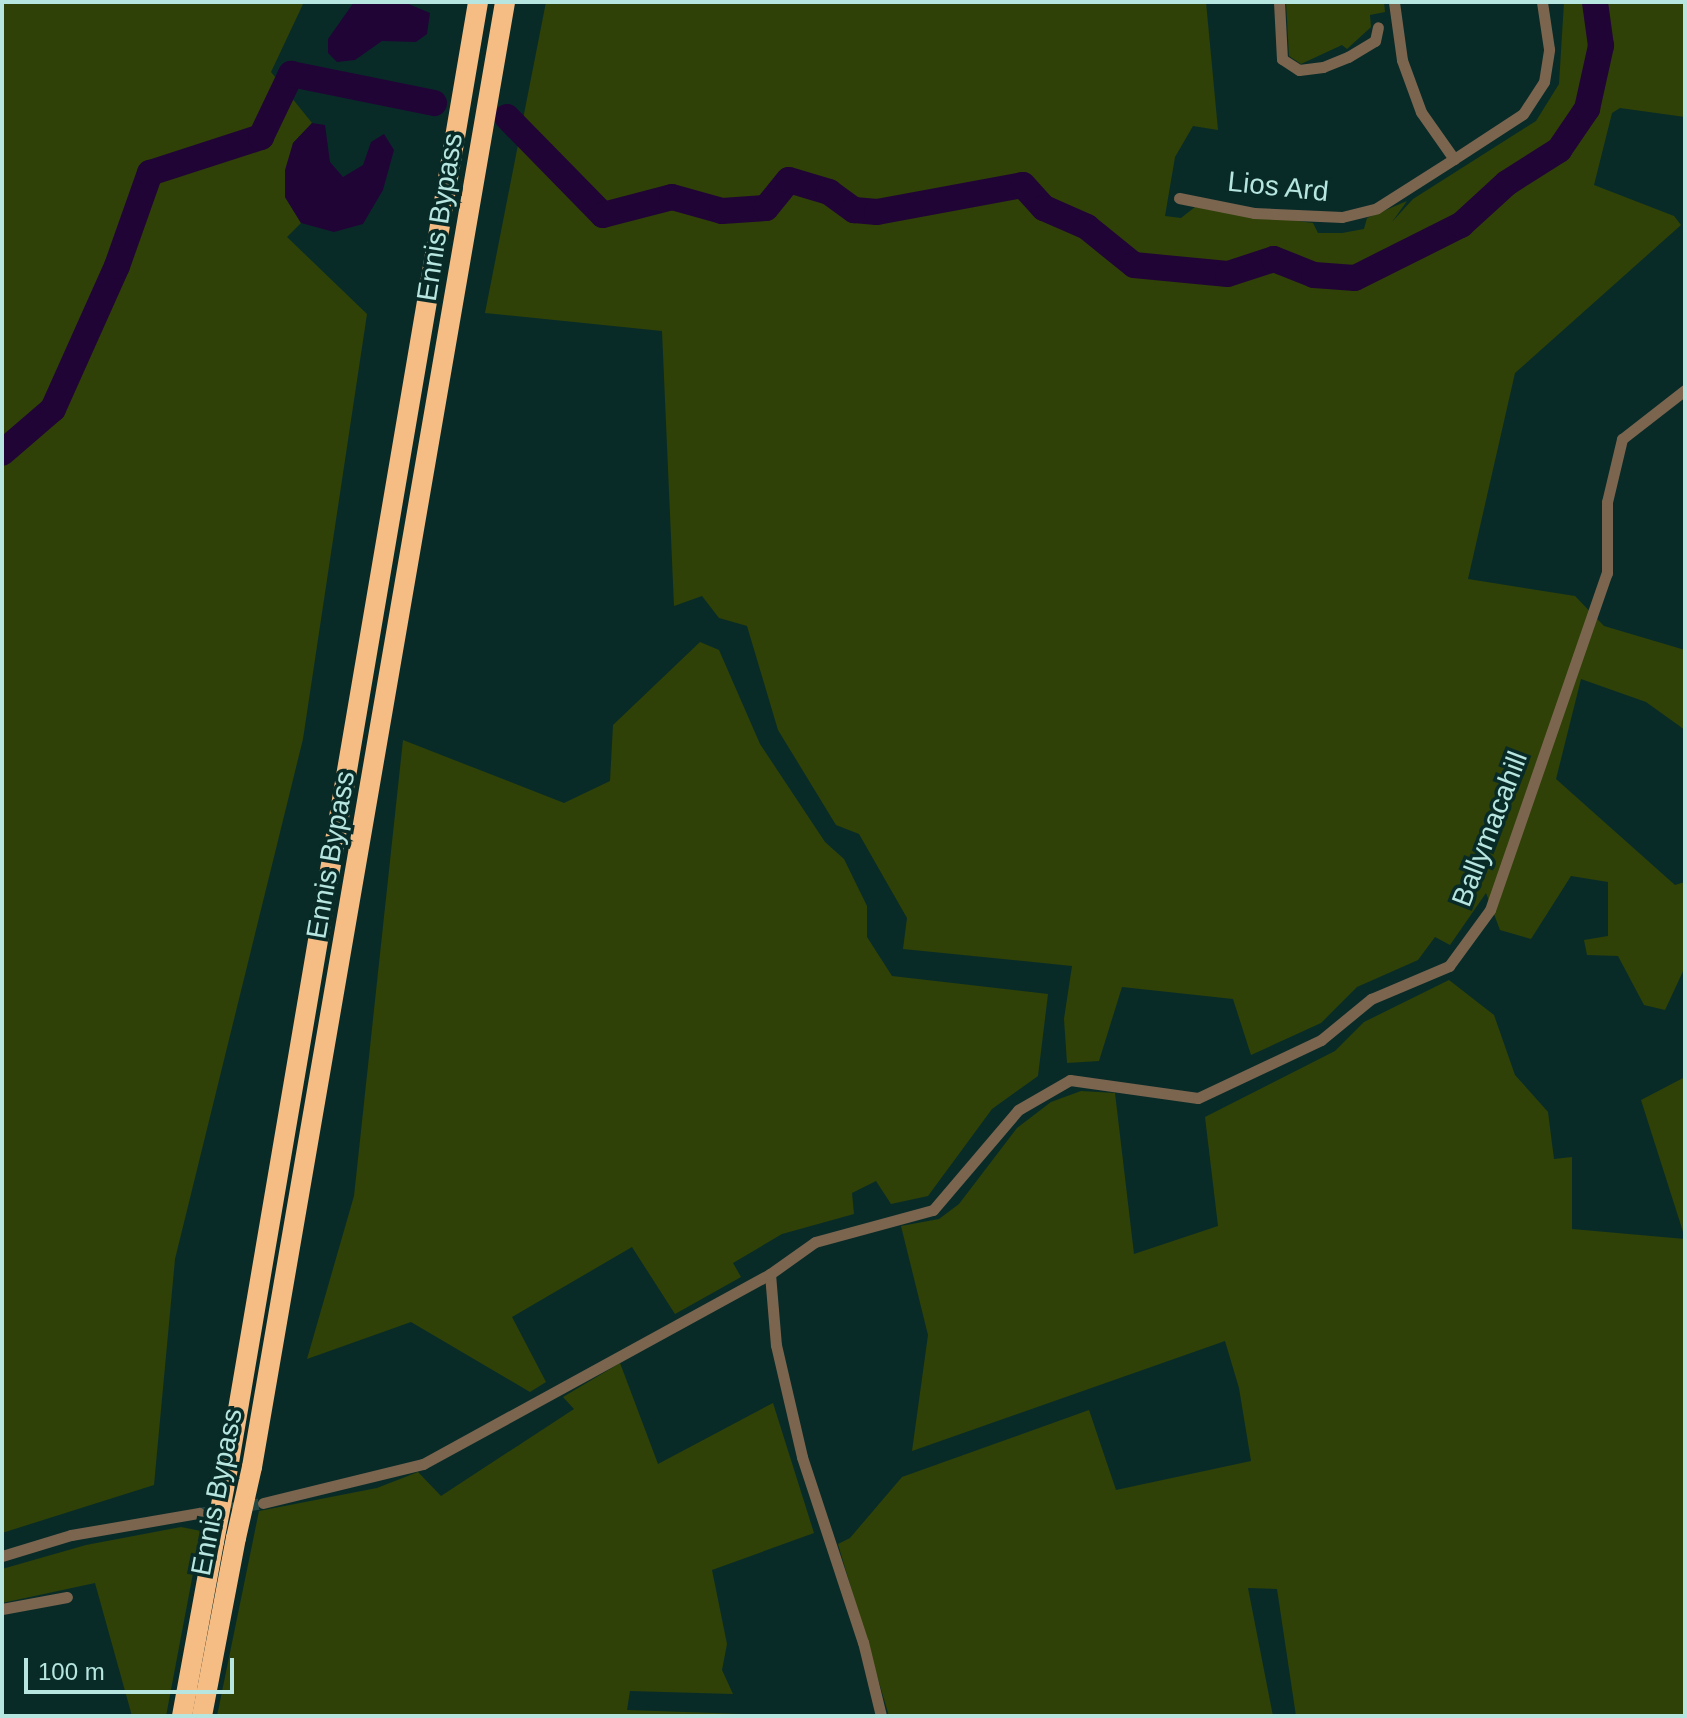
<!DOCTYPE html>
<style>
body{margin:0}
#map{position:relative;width:1687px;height:1718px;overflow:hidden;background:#092b28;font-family:Arial,sans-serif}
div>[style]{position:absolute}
.green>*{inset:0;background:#2f4107}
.water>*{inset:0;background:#210436}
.river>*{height:26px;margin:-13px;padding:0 13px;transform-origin:13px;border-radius:13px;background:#210436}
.street-tunnel>*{height:11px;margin-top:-5.5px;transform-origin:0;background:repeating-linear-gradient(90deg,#234743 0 11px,transparent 0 16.5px)}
.street>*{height:11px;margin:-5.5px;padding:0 5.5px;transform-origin:5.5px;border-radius:5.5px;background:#7b654f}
.highway>*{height:20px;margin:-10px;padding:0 10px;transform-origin:10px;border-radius:10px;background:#f5bc84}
.highway-bridge>*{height:20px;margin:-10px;padding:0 10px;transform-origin:10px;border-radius:10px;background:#f5bc84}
span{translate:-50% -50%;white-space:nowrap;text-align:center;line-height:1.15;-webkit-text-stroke:7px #092b28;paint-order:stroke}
.street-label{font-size:28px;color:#b7e5df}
.frame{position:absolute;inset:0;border:4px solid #b7e5df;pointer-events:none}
.scale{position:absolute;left:24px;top:1658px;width:210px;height:36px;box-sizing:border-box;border:4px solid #b7e5df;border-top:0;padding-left:10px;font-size:24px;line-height:28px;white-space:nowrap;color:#b7e5df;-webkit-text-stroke:6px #092b28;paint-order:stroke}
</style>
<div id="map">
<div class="green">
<div style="clip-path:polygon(2px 2px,304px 2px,271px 72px,312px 123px,293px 143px,285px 197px,301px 223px,287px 237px,367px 314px,303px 739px,175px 1259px,154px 1485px,2px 1533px)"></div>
<div style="clip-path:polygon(546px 2px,1206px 2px,1218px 130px,1193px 126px,1175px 157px,1165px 216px,1181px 218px,1195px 207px,1313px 223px,1318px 233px,1342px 233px,1364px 229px,1367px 218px,1407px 201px,1392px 222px,1413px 199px,1536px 121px,1559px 84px,1564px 2px,1685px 2px,1685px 117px,1620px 108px,1612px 113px,1594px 185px,1674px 216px,1681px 225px,1515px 373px,1468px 579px,1575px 596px,1604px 626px,1685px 650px,1685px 730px,1646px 702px,1581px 679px,1556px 779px,1675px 885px,1685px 882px,1685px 967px,1665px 1010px,1644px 1005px,1618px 956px,1587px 955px,1584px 940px,1608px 936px,1608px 882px,1571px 876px,1531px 939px,1500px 930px,1486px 893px,1450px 945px,1435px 937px,1418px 960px,1357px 987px,1321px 1023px,1251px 1055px,1233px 999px,1122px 987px,1099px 1061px,1067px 1063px,1064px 1019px,1072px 966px,903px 949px,907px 918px,859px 834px,836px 825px,778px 730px,747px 626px,719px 618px,702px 596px,674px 606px,662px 331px,485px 313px)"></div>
<div style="clip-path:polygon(1286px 2px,1384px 2px,1385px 12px,1370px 15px,1371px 27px,1347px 49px,1342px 45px,1301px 64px,1289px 56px)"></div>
<div style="clip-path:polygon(700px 642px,719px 650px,760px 744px,825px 842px,844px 859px,867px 906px,867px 937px,892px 976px,1048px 994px,1038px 1076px,992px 1109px,928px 1196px,891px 1204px,876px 1181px,852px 1193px,854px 1214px,782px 1234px,733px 1263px,741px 1277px,675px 1314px,632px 1247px,512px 1317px,546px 1382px,530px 1392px,411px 1322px,307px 1359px,354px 1196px,403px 740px,564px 803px,610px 781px,613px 725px)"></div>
<div style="clip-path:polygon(1449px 980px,1494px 1015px,1515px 1075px,1548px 1112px,1554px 1159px,1572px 1157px,1572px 1229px,1685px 1239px,1685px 1716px,1296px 1716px,1277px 1589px,1248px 1588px,1273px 1716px,889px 1716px,838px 1544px,850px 1538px,902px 1477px,1089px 1410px,1116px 1490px,1251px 1461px,1239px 1388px,1225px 1341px,912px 1451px,928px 1335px,901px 1226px,939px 1219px,959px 1204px,1017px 1128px,1051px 1102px,1081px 1091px,1115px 1093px,1134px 1254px,1218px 1226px,1205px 1117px,1335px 1051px,1364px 1022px)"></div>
<div style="clip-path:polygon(1685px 1077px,1685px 1238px,1641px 1100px)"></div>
<div style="clip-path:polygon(620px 1363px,658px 1464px,773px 1403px,814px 1533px,712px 1570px,727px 1644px,722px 1670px,733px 1694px,630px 1691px,627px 1710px,799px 1716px,217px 1716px,259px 1511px,377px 1488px,418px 1472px,441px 1496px,574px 1409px,563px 1397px)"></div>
<div style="clip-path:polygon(181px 1527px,201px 1531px,166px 1716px,132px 1716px,95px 1583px,2px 1603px,2px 1569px,86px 1545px)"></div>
</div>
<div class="water">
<div style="clip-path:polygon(354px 2px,404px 2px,430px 13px,427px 34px,416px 42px,382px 41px,355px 60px,337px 62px,328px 53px,328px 39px)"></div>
<div style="clip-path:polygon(312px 123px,325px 125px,330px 162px,343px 177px,363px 165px,371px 142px,384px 134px,394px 150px,383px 190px,363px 224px,334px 232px,301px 223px,285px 197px,285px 170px,293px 143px)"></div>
</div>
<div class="river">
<div style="left:507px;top:117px;width:137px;rotate:45.6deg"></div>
<div style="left:603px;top:215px;width:71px;rotate:-14.6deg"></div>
<div style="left:672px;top:197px;width:52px;rotate:15.6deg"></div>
<div style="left:722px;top:211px;width:44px;rotate:-3.9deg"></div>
<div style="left:766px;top:208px;width:36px;rotate:-51deg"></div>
<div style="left:789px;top:180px;width:42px;rotate:16.7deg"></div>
<div style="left:829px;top:192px;width:31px;rotate:36deg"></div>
<div style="left:854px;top:210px;width:23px;rotate:5deg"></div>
<div style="left:877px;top:212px;width:148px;rotate:-10.5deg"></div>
<div style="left:1023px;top:185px;width:31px;rotate:48deg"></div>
<div style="left:1044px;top:208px;width:47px;rotate:23.8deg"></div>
<div style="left:1087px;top:227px;width:60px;rotate:39deg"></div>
<div style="left:1134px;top:265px;width:94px;rotate:5.5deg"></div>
<div style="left:1228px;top:274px;width:48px;rotate:-18.1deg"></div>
<div style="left:1274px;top:259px;width:43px;rotate:21.8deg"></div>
<div style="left:1314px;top:275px;width:41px;rotate:4.2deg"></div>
<div style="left:1355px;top:278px;width:119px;rotate:-26.6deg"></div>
<div style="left:1461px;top:225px;width:62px;rotate:-42.4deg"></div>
<div style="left:1507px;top:183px;width:62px;rotate:-32.4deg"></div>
<div style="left:1559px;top:150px;width:50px;rotate:-55.7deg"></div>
<div style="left:1587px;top:109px;width:65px;rotate:-77.5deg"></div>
<div style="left:1601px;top:46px;width:44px;rotate:-97.8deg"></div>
<div style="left:2px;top:453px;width:67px;rotate:-40.8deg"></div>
<div style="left:53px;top:409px;width:157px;rotate:-65.9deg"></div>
<div style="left:117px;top:266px;width:99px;rotate:-70.5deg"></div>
<div style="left:150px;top:173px;width:117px;rotate:-18deg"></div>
<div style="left:261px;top:137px;width:70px;rotate:-64.5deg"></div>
<div style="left:291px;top:74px;width:146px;rotate:11.5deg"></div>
</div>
<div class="street-tunnel">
<div style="left:199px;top:1513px;width:65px;rotate:-8.9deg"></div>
</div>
<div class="street">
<div style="left:1279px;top:2px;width:57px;rotate:87deg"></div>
<div style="left:1282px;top:59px;width:20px;rotate:33deg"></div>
<div style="left:1299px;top:70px;width:24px;rotate:-7deg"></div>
<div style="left:1323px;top:67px;width:27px;rotate:-22deg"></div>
<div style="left:1348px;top:57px;width:31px;rotate:-31deg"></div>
<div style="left:1375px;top:41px;width:14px;rotate:-78deg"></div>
<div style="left:1454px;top:159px;width:82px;rotate:-33.1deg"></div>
<div style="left:1523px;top:114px;width:38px;rotate:-57deg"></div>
<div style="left:1544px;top:82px;width:33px;rotate:-81deg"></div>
<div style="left:1549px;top:49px;width:48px;rotate:-98.5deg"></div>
<div style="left:1179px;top:198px;width:76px;rotate:11.3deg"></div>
<div style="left:1254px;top:213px;width:88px;rotate:2.6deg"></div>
<div style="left:1342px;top:217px;width:36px;rotate:-14deg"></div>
<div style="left:1377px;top:208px;width:91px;rotate:-32.5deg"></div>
<div style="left:1454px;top:159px;width:57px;rotate:-125.1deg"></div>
<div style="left:1421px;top:112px;width:55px;rotate:-110.1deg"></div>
<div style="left:1402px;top:60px;width:59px;rotate:-97.9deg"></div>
<div style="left:770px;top:1274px;width:71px;rotate:85.2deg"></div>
<div style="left:776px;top:1345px;width:115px;rotate:76.9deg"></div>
<div style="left:802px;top:1457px;width:195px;rotate:71.8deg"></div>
<div style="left:863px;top:1642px;width:76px;rotate:76.3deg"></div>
<div style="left:263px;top:1503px;width:165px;rotate:-13.7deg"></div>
<div style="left:423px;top:1464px;width:396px;rotate:-28.7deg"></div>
<div style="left:770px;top:1274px;width:55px;rotate:-35.4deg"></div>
<div style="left:815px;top:1242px;width:122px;rotate:-15.2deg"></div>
<div style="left:933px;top:1210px;width:131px;rotate:-49.6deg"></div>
<div style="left:1018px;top:1110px;width:60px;rotate:-30deg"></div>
<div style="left:1070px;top:1080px;width:129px;rotate:8deg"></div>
<div style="left:1198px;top:1098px;width:136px;rotate:-25.2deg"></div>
<div style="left:1321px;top:1040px;width:65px;rotate:-39.4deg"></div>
<div style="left:1371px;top:999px;width:85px;rotate:-22.9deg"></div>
<div style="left:1449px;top:966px;width:69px;rotate:-53.8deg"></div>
<div style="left:1490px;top:910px;width:357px;rotate:-70.9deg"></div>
<div style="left:1607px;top:573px;width:71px;rotate:-90deg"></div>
<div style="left:1607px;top:502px;width:65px;rotate:-76.6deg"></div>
<div style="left:1622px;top:439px;width:80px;rotate:-37.9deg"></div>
<div style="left:2px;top:1556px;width:72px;rotate:-16.9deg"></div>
<div style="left:71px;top:1535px;width:130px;rotate:-9.8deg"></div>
<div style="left:2px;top:1609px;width:66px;rotate:-10.5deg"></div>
</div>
<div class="highway">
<div style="left:252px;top:1467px;width:1487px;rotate:-80.2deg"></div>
<div style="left:228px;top:1468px;width:1487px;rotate:-80.32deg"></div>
<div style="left:182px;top:1716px;width:177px;rotate:-79.6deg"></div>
<div style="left:202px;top:1716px;width:181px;rotate:-79.2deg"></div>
</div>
<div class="highway-bridge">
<div style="left:236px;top:1538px;width:73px;rotate:-77.3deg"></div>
<div style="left:214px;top:1542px;width:75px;rotate:-79.3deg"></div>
</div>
<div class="street-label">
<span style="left:1278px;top:187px;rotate:6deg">Lios Ard</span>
<span style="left:440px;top:217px;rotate:-81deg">Ennis Bypass</span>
<span style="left:1490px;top:829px;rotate:-69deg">Ballymacahill</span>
<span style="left:331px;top:855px;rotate:-80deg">Ennis Bypass</span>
<span style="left:217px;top:1492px;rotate:-79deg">Ennis Bypass</span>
</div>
<div class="frame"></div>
<div class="scale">100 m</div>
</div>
